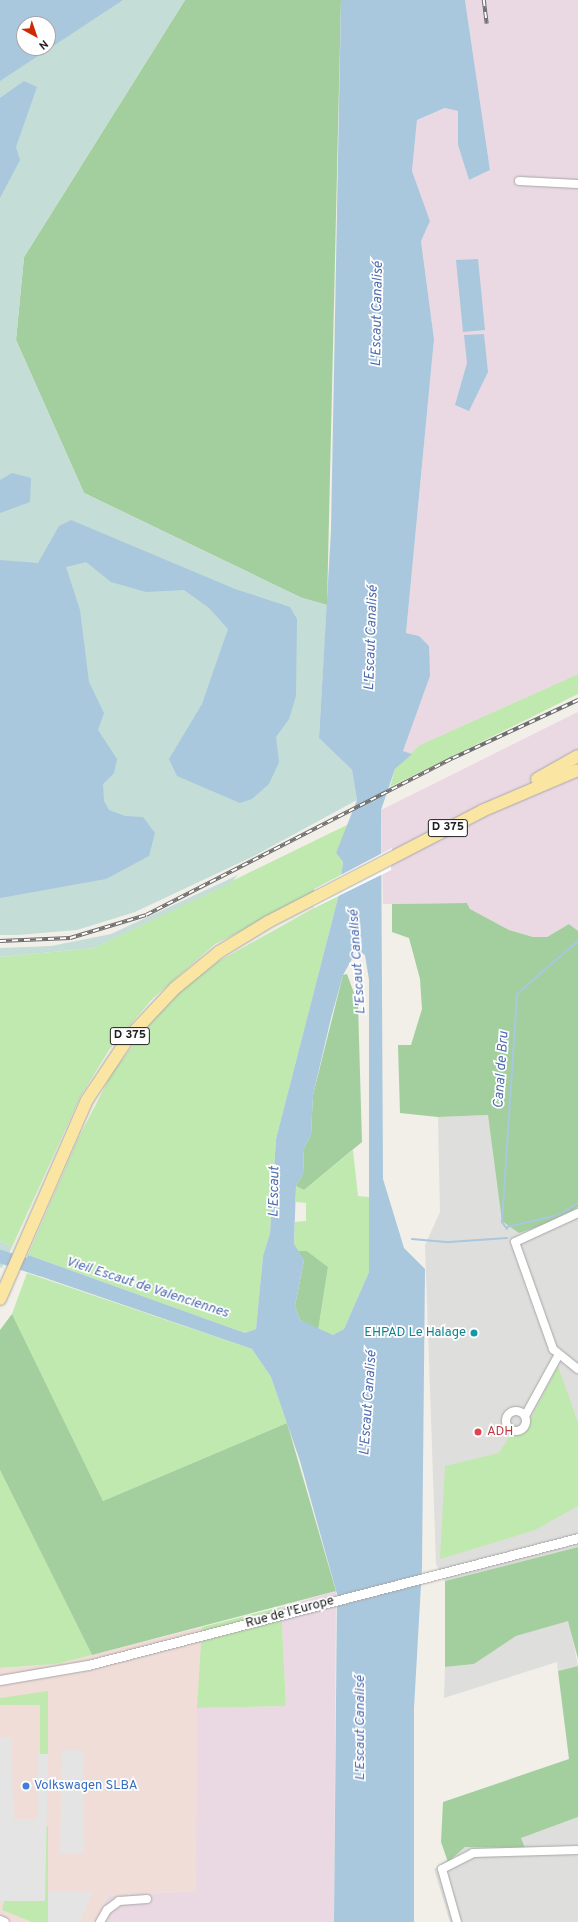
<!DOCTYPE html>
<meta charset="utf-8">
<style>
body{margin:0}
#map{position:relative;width:578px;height:1922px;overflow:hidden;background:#f1efe7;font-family:Overpass,sans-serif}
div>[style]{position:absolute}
.residential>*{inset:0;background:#dededd}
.commercial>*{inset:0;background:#f1ddd7}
.industrial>*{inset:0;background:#ead9e3}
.grass>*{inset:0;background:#c0e9af}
.forest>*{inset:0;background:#a2cf9d}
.wetland>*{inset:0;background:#c4ded7}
.parking>*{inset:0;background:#e4e4e4}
.water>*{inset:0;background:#a9c7dd}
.pier>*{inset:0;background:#fff}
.stream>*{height:2px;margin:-1px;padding:0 1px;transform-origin:1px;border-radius:1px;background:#a9c7dd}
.river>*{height:13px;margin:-6.5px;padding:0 6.5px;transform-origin:6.5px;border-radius:6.5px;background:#a9c7dd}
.roads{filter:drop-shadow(0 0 1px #a7a7a7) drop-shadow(0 0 1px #a7a7a7)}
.minor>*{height:8px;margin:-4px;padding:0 4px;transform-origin:4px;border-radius:4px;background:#fff}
.minor>.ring{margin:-4px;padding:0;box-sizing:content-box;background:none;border:8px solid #fff;border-radius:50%}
.tertiary>*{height:9px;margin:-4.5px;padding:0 4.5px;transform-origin:4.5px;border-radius:4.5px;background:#fff}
.primary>*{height:12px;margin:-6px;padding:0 6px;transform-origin:6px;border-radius:6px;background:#fae5a3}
.rail>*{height:3.5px;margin-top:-1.75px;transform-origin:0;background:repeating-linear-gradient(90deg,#fff 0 6px,#6e6e6e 0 12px);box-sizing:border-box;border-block:1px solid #6e6e6e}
.dots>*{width:11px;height:11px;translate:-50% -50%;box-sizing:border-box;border:2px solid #fff;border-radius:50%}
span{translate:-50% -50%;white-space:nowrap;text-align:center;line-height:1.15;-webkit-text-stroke:3.5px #fff;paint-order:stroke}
.shield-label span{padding:1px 3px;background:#fff;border:1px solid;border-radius:3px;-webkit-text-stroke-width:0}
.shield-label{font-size:12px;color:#202020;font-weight:700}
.culture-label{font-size:13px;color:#0d838f}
.right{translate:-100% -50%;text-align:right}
.health-label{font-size:13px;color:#be3a42}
.left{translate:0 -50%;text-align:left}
.street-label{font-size:13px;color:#202020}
.shop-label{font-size:13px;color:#366cbe}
.water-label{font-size:14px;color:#4e6caf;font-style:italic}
.north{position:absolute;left:16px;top:16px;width:40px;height:40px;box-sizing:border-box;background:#fff;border:1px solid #a6a6a6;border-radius:50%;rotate:140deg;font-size:11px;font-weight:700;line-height:16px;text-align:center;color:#202020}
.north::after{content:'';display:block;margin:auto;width:14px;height:18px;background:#cd2b04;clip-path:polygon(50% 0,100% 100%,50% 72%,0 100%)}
</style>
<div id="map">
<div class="residential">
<div style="clip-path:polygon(488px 1115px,504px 1218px,559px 1219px,578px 1207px,578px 1547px,445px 1581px,436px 1564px,425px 1245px,440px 1212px,438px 1117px)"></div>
<div style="clip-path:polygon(569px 1620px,578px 1666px,558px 1671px,557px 1662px,444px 1698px,445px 1667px,474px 1664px,516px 1636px)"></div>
<div style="clip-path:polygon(578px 1817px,578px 1922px,450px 1922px,434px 1869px,465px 1847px,525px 1848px,520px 1838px)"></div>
</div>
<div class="commercial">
<div style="clip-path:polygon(202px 1627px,196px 1891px,108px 1896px,94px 1922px,0 1922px,0 1668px,56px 1664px)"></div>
</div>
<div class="industrial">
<div style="clip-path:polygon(465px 0,578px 0,578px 674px,420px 745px,412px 754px,403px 751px,430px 676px,419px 636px,406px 633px,434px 339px,421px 240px,430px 221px,412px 171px,417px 120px,446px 108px,458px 111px,458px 145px,469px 180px,490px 170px)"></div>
<div style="clip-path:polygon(578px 712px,578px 931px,569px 924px,547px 937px,533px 937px,509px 930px,470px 909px,467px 903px,383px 904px,381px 810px)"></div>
<div style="clip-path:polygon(336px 1591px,334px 1922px,94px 1922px,108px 1896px,196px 1891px,197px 1708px,286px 1706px,281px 1607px)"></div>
</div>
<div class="grass">
<div style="clip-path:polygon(578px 674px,578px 694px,390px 787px,395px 769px,420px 745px)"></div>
<div style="clip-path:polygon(351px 823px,336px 853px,343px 862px,341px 881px,215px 944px,152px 999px,109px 1050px,80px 1097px,12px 1247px,0 1241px,0 957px,94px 948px)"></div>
<div style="clip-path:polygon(339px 894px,276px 1139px,270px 1233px,263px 1256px,256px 1329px,245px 1333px,28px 1255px,78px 1139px,112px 1073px,152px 1021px,183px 989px,219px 961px)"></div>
<div style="clip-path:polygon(353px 1150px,358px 1196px,369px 1197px,369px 1272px,344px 1329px,333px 1335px,318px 1331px,328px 1267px,307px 1251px,297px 1251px,294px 1244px,295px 1222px,306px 1221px,306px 1203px,296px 1202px,296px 1186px,304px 1190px)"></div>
<div style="clip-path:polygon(27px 1273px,252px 1349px,271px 1377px,287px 1423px,103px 1501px,12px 1314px)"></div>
<div style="clip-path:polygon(558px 1366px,578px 1423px,578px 1506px,535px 1530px,440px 1559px,445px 1466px,499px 1453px,509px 1437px,523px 1433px)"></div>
<div style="clip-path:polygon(0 1470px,92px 1655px,56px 1664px,0 1668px)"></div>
<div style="clip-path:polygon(281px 1607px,286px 1706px,197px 1708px,202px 1627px)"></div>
<div style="clip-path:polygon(48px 1691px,48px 1754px,40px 1754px,40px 1705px,0 1705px,0 1698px)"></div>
<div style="clip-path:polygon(45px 1826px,48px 1826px,48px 1922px,32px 1922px,2px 1910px,4px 1901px,45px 1901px)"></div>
</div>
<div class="forest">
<div style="clip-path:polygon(185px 0,341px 0,327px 605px,302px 598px,84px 493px,16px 340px,24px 257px)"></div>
<div style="clip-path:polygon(467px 903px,470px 909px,509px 930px,533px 937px,547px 937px,569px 924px,578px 931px,578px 1207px,559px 1219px,519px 1233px,502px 1221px,488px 1115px,438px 1117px,400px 1113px,398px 1045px,411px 1045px,422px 1009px,420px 979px,409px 938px,392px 932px,392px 904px)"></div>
<div style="clip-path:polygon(347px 974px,358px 1004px,362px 1142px,304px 1190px,296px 1186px,303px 1174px,304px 1148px,311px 1135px,313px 1095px,343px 975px)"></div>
<div style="clip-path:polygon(297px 1251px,307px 1251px,328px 1267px,318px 1331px,300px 1320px,295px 1306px,304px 1260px)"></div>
<div style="clip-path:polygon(12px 1314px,103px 1501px,287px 1423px,336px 1591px,92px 1655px,0 1470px,0 1330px)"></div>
<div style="clip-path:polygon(578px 1547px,578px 1659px,568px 1621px,516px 1636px,474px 1664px,445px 1667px,445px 1581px)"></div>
<div style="clip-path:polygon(578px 1666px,578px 1817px,521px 1838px,525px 1848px,465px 1847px,448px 1862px,441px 1842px,443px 1802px,569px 1759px,558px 1671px)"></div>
</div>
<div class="wetland">
<div style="clip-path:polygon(evenodd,0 0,185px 0,24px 257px,16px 340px,84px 493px,302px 598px,327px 605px,319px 738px,352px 770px,357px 800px,254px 856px,135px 912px,77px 930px,18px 935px,0 935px,0 0,24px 24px,48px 24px,48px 48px,24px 48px,24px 24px)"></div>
<div style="clip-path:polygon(238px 875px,231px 883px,94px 948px,0 957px,0 948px,51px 946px,111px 934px)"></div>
<div style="clip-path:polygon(0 1241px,12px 1247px,2px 1268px,0 1267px)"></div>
</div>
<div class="parking">
<div style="clip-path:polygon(0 1738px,11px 1738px,14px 1819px,38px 1819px,38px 1754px,48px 1754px,45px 1901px,0 1901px)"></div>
<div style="clip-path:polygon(62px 1750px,83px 1750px,84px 1853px,60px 1854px)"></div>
<div style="clip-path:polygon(93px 1891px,80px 1922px,48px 1922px,48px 1892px)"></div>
</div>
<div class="water">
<div style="clip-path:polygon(evenodd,0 0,123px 0,0 81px,0 0,24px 24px,48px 24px,48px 48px,24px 48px,24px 24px)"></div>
<div style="clip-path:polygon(evenodd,341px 0,465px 0,490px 170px,469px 180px,458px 145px,458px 111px,445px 108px,417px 120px,412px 171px,430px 221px,421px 241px,434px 339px,406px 633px,419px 636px,429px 646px,430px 676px,403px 751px,412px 754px,395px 769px,381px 810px,383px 1179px,404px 1248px,425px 1269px,422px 1567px,414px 1708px,414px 1922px,334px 1922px,337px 1594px,300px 1461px,271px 1377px,252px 1349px,22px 1270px,28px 1255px,245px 1333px,256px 1329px,263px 1256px,270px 1233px,276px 1139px,339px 894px,343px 862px,336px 853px,357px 800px,352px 770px,319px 738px,331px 530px,341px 0,357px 950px,365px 955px,369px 980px,369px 1272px,344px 1329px,333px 1335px,300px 1320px,295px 1306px,304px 1260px,294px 1244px,296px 1186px,303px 1174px,304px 1148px,311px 1135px,313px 1095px,331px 1018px,343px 975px,357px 950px)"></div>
<div style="clip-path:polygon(24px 81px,37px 87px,16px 147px,20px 160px,0 198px,0 98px)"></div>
<div style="clip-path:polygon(478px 259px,485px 330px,463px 332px,456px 260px)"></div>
<div style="clip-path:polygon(484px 334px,488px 372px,469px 411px,455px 405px,467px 363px,464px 335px)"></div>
<div style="clip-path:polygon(12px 473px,31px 478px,30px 502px,0 513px,0 480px)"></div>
<div style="clip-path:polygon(71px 520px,235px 589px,290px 607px,297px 619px,296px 696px,289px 719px,276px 737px,279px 762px,269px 784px,252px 799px,240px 803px,177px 776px,169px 759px,202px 704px,228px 629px,209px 608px,184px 590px,146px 592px,111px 582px,86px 562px,66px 567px,80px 610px,89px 682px,104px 713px,98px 730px,117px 759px,114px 773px,103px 784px,104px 801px,109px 810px,125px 816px,143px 817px,155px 833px,149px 856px,106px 879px,0 898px,0 560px,38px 563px,59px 526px)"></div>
</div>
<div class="pier">
<div style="clip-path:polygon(392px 848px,391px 870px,314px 908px,314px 889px)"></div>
</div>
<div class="stream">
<div style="left:507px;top:1227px;width:53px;rotate:-13deg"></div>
<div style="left:559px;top:1215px;width:22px;rotate:-32deg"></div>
<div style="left:507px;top:1229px;width:9px;rotate:-126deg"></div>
<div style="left:502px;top:1222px;width:228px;rotate:-86.2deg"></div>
<div style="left:517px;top:994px;width:81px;rotate:-41deg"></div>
<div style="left:412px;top:1239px;width:37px;rotate:5deg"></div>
<div style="left:449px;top:1242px;width:58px;rotate:-3.9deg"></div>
</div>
<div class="river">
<div style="left:0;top:1256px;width:42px;rotate:18deg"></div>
</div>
<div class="roads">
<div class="minor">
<div style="left:519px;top:181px;width:59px;rotate:2.9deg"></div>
<div style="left:578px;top:1213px;width:69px;rotate:155.3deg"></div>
<div style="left:515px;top:1242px;width:114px;rotate:70.4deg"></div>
<div style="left:553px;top:1349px;width:32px;rotate:39deg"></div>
<div class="ring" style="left:506px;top:1411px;width:12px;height:12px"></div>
<div style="left:525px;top:1416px;width:68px;rotate:-61.2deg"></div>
<div style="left:0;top:1920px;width:5px;rotate:22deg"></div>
<div style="left:100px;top:1922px;width:14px;rotate:-60deg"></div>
<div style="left:107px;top:1910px;width:15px;rotate:-37deg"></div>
<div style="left:119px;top:1901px;width:28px;rotate:-4deg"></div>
<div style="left:457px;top:1922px;width:55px;rotate:-105.8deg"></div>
<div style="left:442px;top:1869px;width:35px;rotate:-27deg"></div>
<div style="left:473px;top:1853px;width:105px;rotate:-1.6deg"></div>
</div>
<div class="tertiary">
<div style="left:0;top:1680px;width:89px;rotate:-9.7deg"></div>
<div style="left:88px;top:1665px;width:506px;rotate:-14.53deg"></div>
</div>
<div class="primary">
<div style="left:537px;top:779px;width:47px;rotate:-29.3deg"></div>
<div style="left:0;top:1299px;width:217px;rotate:-66.4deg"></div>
<div style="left:87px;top:1100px;width:76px;rotate:-56.3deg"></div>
<div style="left:129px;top:1037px;width:66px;rotate:-46.8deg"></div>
<div style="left:174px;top:989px;width:58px;rotate:-39.4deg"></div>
<div style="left:219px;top:952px;width:57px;rotate:-31.5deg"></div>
<div style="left:268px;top:922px;width:241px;rotate:-27.4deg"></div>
<div style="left:482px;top:811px;width:104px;rotate:-23.1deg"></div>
</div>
</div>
<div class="rail">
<div style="left:484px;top:0;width:24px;rotate:83deg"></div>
<div style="left:0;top:941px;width:70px;rotate:-2.5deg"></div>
<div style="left:70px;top:938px;width:79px;rotate:-16.8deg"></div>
<div style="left:146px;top:915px;width:345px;rotate:-27.1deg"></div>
<div style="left:453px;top:758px;width:138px;rotate:-24.9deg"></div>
</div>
<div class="dots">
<div style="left:474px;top:1333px;background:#0f9aa8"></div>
<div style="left:478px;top:1432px;background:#e0444e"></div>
<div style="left:26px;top:1786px;background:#3f7fe0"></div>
</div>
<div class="shield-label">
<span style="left:448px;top:828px">D 375</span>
<span style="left:130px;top:1036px">D 375</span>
</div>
<div class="culture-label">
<span class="right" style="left:466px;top:1333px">EHPAD Le Halage</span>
</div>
<div class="health-label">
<span class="left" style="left:487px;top:1432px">ADH</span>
</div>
<div class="street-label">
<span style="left:290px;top:1613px;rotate:-15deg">Rue de l'Europe</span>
</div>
<div class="shop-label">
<span class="left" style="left:34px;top:1786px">Volkswagen SLBA</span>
</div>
<div class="water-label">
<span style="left:378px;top:314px;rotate:-89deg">L'Escaut Canalisé</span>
<span style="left:372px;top:638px;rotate:-88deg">L'Escaut Canalisé</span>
<span style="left:358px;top:962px;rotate:-94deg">L'Escaut Canalisé</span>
<span style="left:502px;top:1070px;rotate:-86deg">Canal de Bru</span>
<span style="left:275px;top:1192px;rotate:-89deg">L'Escaut</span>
<span style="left:147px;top:1288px;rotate:18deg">Vieil Escaut de Valenciennes</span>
<span style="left:369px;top:1403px;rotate:-86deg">L'Escaut Canalisé</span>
<span style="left:361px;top:1728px;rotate:-90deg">L'Escaut Canalisé</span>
</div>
<div class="north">N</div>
</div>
